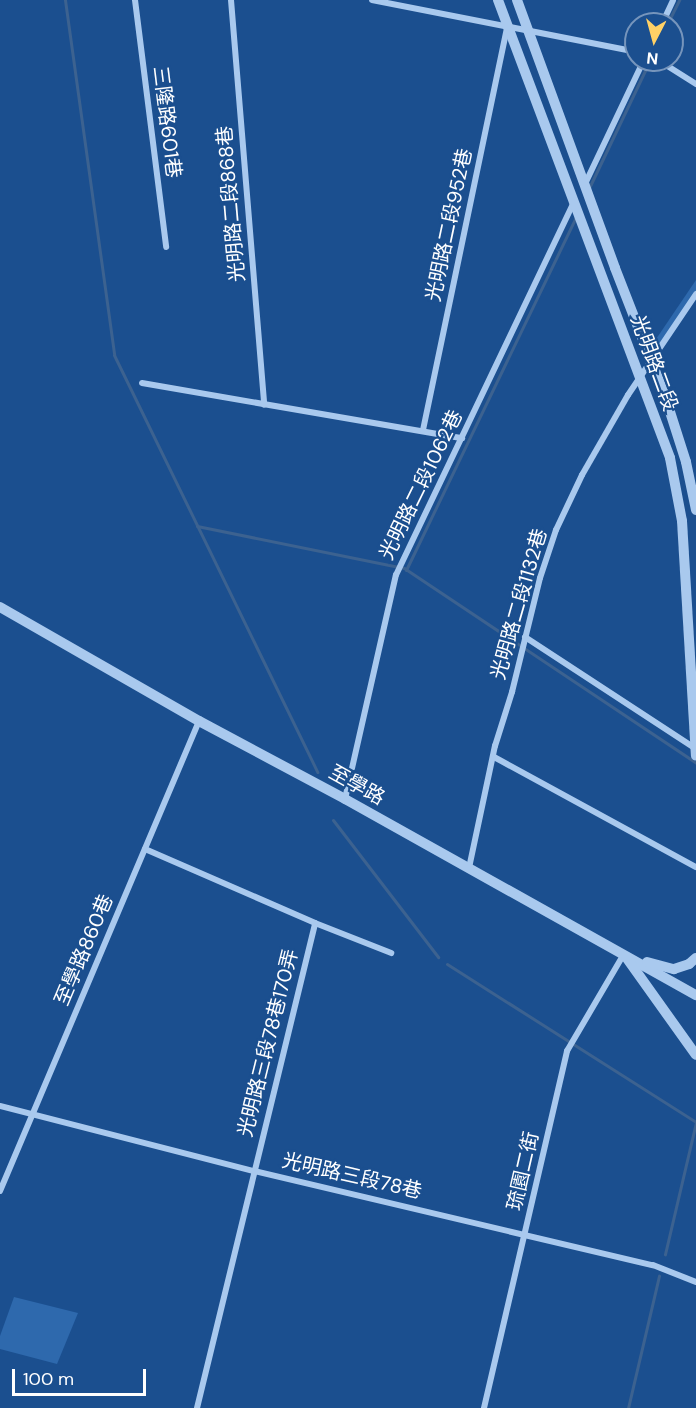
<!DOCTYPE html>
<meta charset="utf-8">
<style>
body{margin:0}
#map{position:relative;width:696px;height:1408px;overflow:hidden;background:#1b4f8f;font-family:"DM Sans","Noto Sans TC",sans-serif}
div>[style]{position:absolute}
.green>*{inset:0;background:#2e69ad}
.stream>*{height:3px;margin:-1.5px;padding:0 1.5px;transform-origin:1.5px;border-radius:1.5px;background:#3c6290}
.minor>*{height:6px;margin:-3px;padding:0 3px;transform-origin:3px;border-radius:3px;background:#a9c9ee}
.tertiary>*{height:10px;margin:-5px;padding:0 5px;transform-origin:5px;border-radius:5px;background:#a9c9ee}
span{translate:-50% -50%;white-space:nowrap;text-align:center;line-height:1.15;-webkit-text-stroke:4.5px #1b4f8f;paint-order:stroke}
.street-label{font-size:20px;color:#fff}
.north{position:absolute;left:624px;top:12px;width:60px;height:60px;box-sizing:border-box;background:#1b4f8f;border:2px solid #7695bc;border-radius:50%;rotate:186deg;font-size:16px;font-weight:700;line-height:24px;text-align:center;color:#fff}
.north::after{content:'';display:block;margin:auto;width:21px;height:27px;background:#ffd166;clip-path:polygon(50% 0,100% 100%,50% 72%,0 100%)}
.scale{position:absolute;left:12px;top:1369px;width:134px;height:27px;box-sizing:border-box;border:3px solid #fff;border-top:0;padding-left:8px;font-size:18px;line-height:21px;white-space:nowrap;color:#fff;-webkit-text-stroke:4px #1b4f8f;paint-order:stroke}
</style>
<div id="map">
<div class="green">
<div style="clip-path:polygon(696px 280px,696px 296px,651px 359px,648px 351px)"></div>
<div style="clip-path:polygon(14px 1297px,78px 1313px,57px 1364px,0 1349px,0 1336px)"></div>
</div>
<div class="stream">
<div style="left:65px;top:0;width:358px;rotate:82.1deg"></div>
<div style="left:114px;top:355px;width:464px;rotate:64deg"></div>
<div style="left:667px;top:24px;width:27px;rotate:-63deg"></div>
<div style="left:589px;top:188px;width:142px;rotate:-64.5deg"></div>
<div style="left:197px;top:526px;width:211px;rotate:11.5deg"></div>
<div style="left:404px;top:568px;width:351px;rotate:33.7deg"></div>
<div style="left:406px;top:570px;width:393px;rotate:-64.3deg"></div>
<div style="left:333px;top:820px;width:173px;rotate:52.5deg"></div>
<div style="left:447px;top:964px;width:295px;rotate:32.4deg"></div>
<div style="left:696px;top:1122px;width:136px;rotate:103.2deg"></div>
<div style="left:628px;top:1408px;width:136px;rotate:-76.8deg"></div>
</div>
<div class="minor">
<div style="left:135px;top:0;width:249px;rotate:82.8deg"></div>
<div style="left:231px;top:0;width:406px;rotate:85.3deg"></div>
<div style="left:372px;top:0;width:269px;rotate:11.1deg"></div>
<div style="left:662px;top:24px;width:26px;rotate:-65deg"></div>
<div style="left:658px;top:60px;width:45px;rotate:32.3deg"></div>
<div style="left:585px;top:184px;width:137px;rotate:-64.6deg"></div>
<div style="left:142px;top:383px;width:325px;rotate:9.8deg"></div>
<div style="left:423px;top:430px;width:410px;rotate:-78.2deg"></div>
<div style="left:525px;top:637px;width:204px;rotate:33.2deg"></div>
<div style="left:494px;top:757px;width:230px;rotate:28.6deg"></div>
<div style="left:345px;top:799px;width:230px;rotate:-77.2deg"></div>
<div style="left:396px;top:575px;width:413px;rotate:-64.5deg"></div>
<div style="left:145px;top:849px;width:185px;rotate:23.5deg"></div>
<div style="left:315px;top:923px;width:82px;rotate:21.5deg"></div>
<div style="left:469px;top:868px;width:125px;rotate:-78deg"></div>
<div style="left:495px;top:746px;width:57px;rotate:-72.5deg"></div>
<div style="left:512px;top:692px;width:117px;rotate:-76.2deg"></div>
<div style="left:540px;top:578px;width:51px;rotate:-71.6deg"></div>
<div style="left:556px;top:530px;width:61px;rotate:-64.7deg"></div>
<div style="left:582px;top:475px;width:92px;rotate:-60.1deg"></div>
<div style="left:628px;top:395px;width:122px;rotate:-56deg"></div>
<div style="left:0;top:1106px;width:262px;rotate:14.4deg"></div>
<div style="left:254px;top:1171px;width:410px;rotate:13.3deg"></div>
<div style="left:653px;top:1265px;width:46px;rotate:21.6deg"></div>
<div style="left:0;top:1191px;width:510px;rotate:-67.05deg"></div>
<div style="left:197px;top:1408px;width:499px;rotate:-76.3deg"></div>
<div style="left:484px;top:1408px;width:367px;rotate:-76.9deg"></div>
<div style="left:567px;top:1051px;width:113px;rotate:-59.6deg"></div>
</div>
<div class="tertiary">
<div style="left:498px;top:0;width:489px;rotate:69.4deg"></div>
<div style="left:670px;top:458px;width:64px;rotate:79.2deg"></div>
<div style="left:682px;top:521px;width:235px;rotate:86.6deg"></div>
<div style="left:517px;top:0;width:285px;rotate:69.9deg"></div>
<div style="left:615px;top:268px;width:137px;rotate:68.7deg"></div>
<div style="left:665px;top:396px;width:69px;rotate:72.3deg"></div>
<div style="left:686px;top:462px;width:49px;rotate:78.2deg"></div>
<div style="left:0;top:607px;width:229px;rotate:29.8deg"></div>
<div style="left:199px;top:721px;width:166px;rotate:28.1deg"></div>
<div style="left:345px;top:799px;width:402px;rotate:29.2deg"></div>
<div style="left:626px;top:957px;width:120px;rotate:54.5deg"></div>
<div style="left:647px;top:962px;width:28px;rotate:15deg"></div>
<div style="left:674px;top:969px;width:16px;rotate:-18deg"></div>
<div style="left:689px;top:964px;width:9px;rotate:-41deg"></div>
</div>
<div class="street-label">
<span style="left:167px;top:122px;rotate:83deg">三隆路601巷</span>
<span style="left:231px;top:204px;rotate:-95deg">光明路二段868巷</span>
<span style="left:449px;top:225px;rotate:-78deg">光明路二段952巷</span>
<span style="left:654px;top:363px;rotate:70deg">光明路二段</span>
<span style="left:421px;top:485px;rotate:-64deg">光明路二段1062巷</span>
<span style="left:519px;top:604px;rotate:-74deg">光明路二段1132巷</span>
<span style="left:357px;top:785px;rotate:29deg">至學路</span>
<span style="left:84px;top:950px;rotate:-67deg">至學路860巷</span>
<span style="left:268px;top:1043px;rotate:-76deg">光明路三段78巷170弄</span>
<span style="left:523px;top:1171px;rotate:-77deg">琉園二街</span>
<span style="left:352px;top:1176px;rotate:13deg">光明路三段78巷</span>
</div>
<div class="north">N</div>
<div class="scale">100 m</div>
</div>
